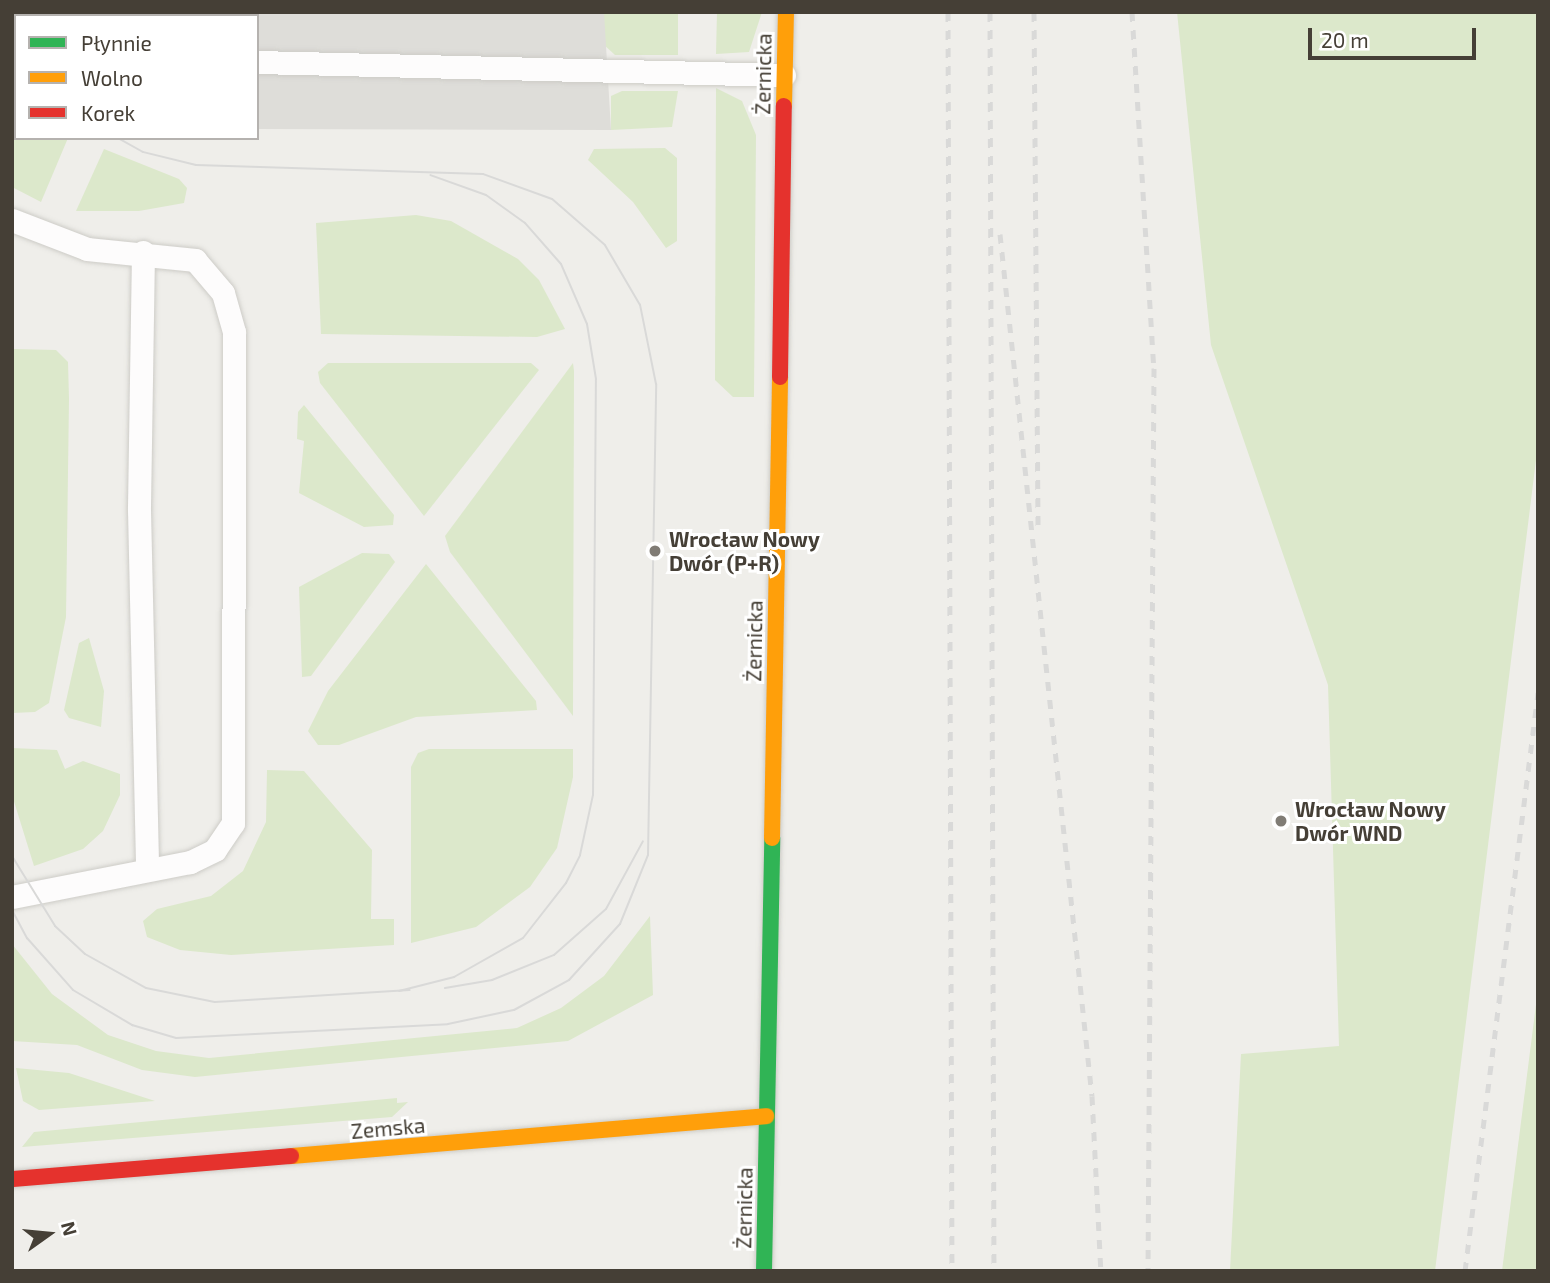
<!DOCTYPE html>
<meta charset="utf-8">
<style>
body{margin:0}
#map{position:relative;width:1550px;height:1283px;overflow:hidden;background:#efeeea;font-family:"Exo 2",sans-serif}
div>[style]{position:absolute}
.green>*{inset:0;background:#dce8cb}
.parking>*{inset:0;background:#deddd9}
.roads{filter:drop-shadow(0 0 2px #cdccc7) drop-shadow(0 0 2px #cdccc7)}
.lane>*{height:23px;margin:-11.5px;padding:0 11.5px;transform-origin:11.5px;border-radius:11.5px;background:#fdfcfc}
.fast>*{height:16px;margin:-8px;padding:0 8px;transform-origin:8px;border-radius:8px;background:#30b455}
.slow>*{height:16px;margin:-8px;padding:0 8px;transform-origin:8px;border-radius:8px;background:#ff9f0a}
.jam>*{height:16px;margin:-8px;padding:0 8px;transform-origin:8px;border-radius:8px;background:#e5322d}
.tram>*{height:2px;margin:-1px;padding:0 1px;transform-origin:1px;border-radius:1px;background:#d9d9d8}
.rail>*{height:5px;margin-top:-2.5px;transform-origin:0;background:repeating-linear-gradient(90deg,#d9d9d8 0 9px,transparent 0 18px)}
.dots>*{width:19px;height:19px;translate:-50% -50%;box-sizing:border-box;border:4px solid #fff;border-radius:50%}
span{translate:-50% -50%;white-space:nowrap;text-align:center;line-height:1.15;-webkit-text-stroke:6px #fff;paint-order:stroke}
.street-label{font-size:21px;color:#453f36}
.poi-label{font-size:21px;color:#453f36;font-weight:700}
.left{translate:0 -50%;text-align:left}
.frame{position:absolute;inset:0;border:14px solid #453f36;pointer-events:none}
.legend{position:absolute;left:14px;top:14px;width:245px;height:126px;box-sizing:border-box;background:#fff;border:2px solid #b5b2af;margin:0;padding:9px 12px;list-style:none;font-size:21px;color:#453f36}
.legend li{display:flex;align-items:center;gap:14px;height:35px}
.legend b{width:35px;border:2px solid #b5b2af}
.north{position:absolute;left:14px;top:1199px;width:70px;height:70px;-webkit-text-stroke:5px #fff;paint-order:stroke;rotate:75deg;font-size:19px;font-weight:700;line-height:28px;text-align:center;color:#453f36}
.north::after{content:'';display:block;margin:auto;width:24px;height:32px;background:#453f36;clip-path:polygon(50% 0,100% 100%,50% 72%,0 100%)}
.scale{position:absolute;left:1308px;top:28px;width:168px;height:32px;box-sizing:border-box;border:4px solid #453f36;border-top:0;padding-left:9px;font-size:21px;line-height:24px;white-space:nowrap;color:#453f36;-webkit-text-stroke:5px #fff;paint-order:stroke}
</style>
<div id="map">
<div class="green">
<div style="clip-path:polygon(604px 12px,678px 12px,678px 55px,615px 55px,603px 44px)"></div>
<div style="clip-path:polygon(717px 12px,762px 12px,749px 52px,716px 54px)"></div>
<div style="clip-path:polygon(1177px 12px,1538px 12px,1538px 444px,1435px 1271px,1230px 1271px,1241px 1054px,1339px 1046px,1328px 685px,1211px 345px)"></div>
<div style="clip-path:polygon(12px 43px,16px 138px,68px 138px,41px 202px,12px 187px)"></div>
<div style="clip-path:polygon(716px 88px,742px 101px,756px 135px,754px 397px,733px 397px,715px 380px)"></div>
<div style="clip-path:polygon(622px 91px,678px 91px,672px 127px,611px 130px,611px 96px)"></div>
<div style="clip-path:polygon(665px 148px,677px 158px,677px 241px,666px 248px,633px 202px,588px 160px,594px 149px)"></div>
<div style="clip-path:polygon(104px 149px,179px 179px,187px 188px,184px 203px,139px 211px,76px 211px)"></div>
<div style="clip-path:polygon(416px 215px,451px 221px,518px 259px,539px 280px,565px 329px,537px 337px,321px 334px,316px 223px)"></div>
<div style="clip-path:polygon(14px 349px,56px 350px,68px 362px,69px 399px,66px 617px,49px 703px,35px 712px,12px 713px)"></div>
<div style="clip-path:polygon(328px 363px,531px 363px,539px 370px,424px 516px,320px 383px,318px 372px)"></div>
<div style="clip-path:polygon(573px 363px,574px 371px,573px 716px,450px 552px,445px 536px)"></div>
<div style="clip-path:polygon(304px 405px,394px 515px,393px 525px,364px 527px,299px 493px,304px 441px,297px 439px,298px 412px)"></div>
<div style="clip-path:polygon(362px 553px,389px 554px,395px 562px,311px 676px,302px 677px,299px 587px)"></div>
<div style="clip-path:polygon(426px 564px,536px 701px,537px 710px,416px 717px,339px 745px,318px 745px,308px 731px,328px 691px)"></div>
<div style="clip-path:polygon(89px 638px,104px 691px,101px 727px,69px 718px,64px 710px,79px 643px)"></div>
<div style="clip-path:polygon(12px 748px,57px 750px,65px 769px,83px 761px,120px 774px,120px 795px,103px 831px,83px 849px,34px 866px,12px 795px)"></div>
<div style="clip-path:polygon(429px 749px,573px 749px,573px 777px,557px 848px,530px 887px,476px 927px,411px 943px,411px 767px,418px 753px)"></div>
<div style="clip-path:polygon(267px 770px,304px 771px,372px 850px,371px 919px,394px 919px,394px 945px,231px 955px,180px 950px,147px 937px,143px 921px,157px 909px,211px 896px,243px 871px,266px 822px)"></div>
<div style="clip-path:polygon(650px 916px,653px 995px,568px 1041px,195px 1077px,142px 1070px,77px 1045px,12px 1041px,12px 944px,52px 994px,108px 1035px,156px 1051px,209px 1058px,517px 1028px,561px 1008px,604px 976px)"></div>
<div style="clip-path:polygon(1538px 989px,1538px 1271px,1502px 1271px)"></div>
<div style="clip-path:polygon(16px 1068px,69px 1073px,155px 1101px,39px 1110px,23px 1101px)"></div>
<div style="clip-path:polygon(397px 1098px,397px 1103px,408px 1102px,392px 1117px,22px 1147px,34px 1132px)"></div>
</div>
<div class="parking">
<div style="clip-path:polygon(130px 12px,604px 12px,611px 130px,257px 129px,257px 16px)"></div>
</div>
<div class="roads">
<div class="lane">
<div style="left:197px;top:12px;width:4px;rotate:76deg"></div>
<div style="left:257px;top:62px;width:527px;rotate:1.41deg"></div>
<div style="left:12px;top:220px;width:80px;rotate:21.1deg"></div>
<div style="left:87px;top:249px;width:109px;rotate:5.8deg"></div>
<div style="left:195px;top:260px;width:43px;rotate:49.7deg"></div>
<div style="left:223px;top:293px;width:41px;rotate:74.2deg"></div>
<div style="left:234px;top:332px;width:491px;rotate:90.1deg"></div>
<div style="left:233px;top:823px;width:32px;rotate:124deg"></div>
<div style="left:215px;top:850px;width:28px;rotate:154deg"></div>
<div style="left:190px;top:862px;width:181px;rotate:168.9deg"></div>
<div style="left:143px;top:252px;width:258px;rotate:90.9deg"></div>
<div style="left:139px;top:510px;width:359px;rotate:88.7deg"></div>
</div>
<div class="fast">
<div style="left:764px;top:1271px;width:433px;rotate:-88.9deg"></div>
</div>
<div class="slow">
<div style="left:784px;top:106px;width:94px;rotate:-88.8deg"></div>
<div style="left:772px;top:838px;width:461px;rotate:-89deg"></div>
<div style="left:291px;top:1156px;width:477px;rotate:-4.8deg"></div>
</div>
<div class="jam">
<div style="left:780px;top:377px;width:271px;rotate:-89.2deg"></div>
<div style="left:12px;top:1179px;width:280px;rotate:-4.7deg"></div>
</div>
</div>
<div class="tram">
<div style="left:17px;top:12px;width:4px;rotate:76deg"></div>
<div style="left:12px;top:856px;width:82px;rotate:58.4deg"></div>
<div style="left:55px;top:926px;width:41px;rotate:43deg"></div>
<div style="left:85px;top:954px;width:70px;rotate:29.1deg"></div>
<div style="left:146px;top:988px;width:70px;rotate:11.5deg"></div>
<div style="left:215px;top:1002px;width:195px;rotate:-3.5deg"></div>
<div style="left:12px;top:910px;width:32px;rotate:62deg"></div>
<div style="left:27px;top:938px;width:69px;rotate:48.5deg"></div>
<div style="left:73px;top:990px;width:69px;rotate:30.7deg"></div>
<div style="left:132px;top:1025px;width:46px;rotate:16.5deg"></div>
<div style="left:176px;top:1038px;width:272px;rotate:-2.9deg"></div>
<div style="left:448px;top:1024px;width:67px;rotate:-12deg"></div>
<div style="left:514px;top:1010px;width:63px;rotate:-28.6deg"></div>
<div style="left:569px;top:980px;width:76px;rotate:-47.7deg"></div>
<div style="left:620px;top:924px;width:74px;rotate:-67.9deg"></div>
<div style="left:648px;top:855px;width:471px;rotate:-89deg"></div>
<div style="left:656px;top:384px;width:81px;rotate:-101.4deg"></div>
<div style="left:640px;top:305px;width:69px;rotate:-120.3deg"></div>
<div style="left:605px;top:245px;width:70px;rotate:-139deg"></div>
<div style="left:552px;top:199px;width:73px;rotate:-160.1deg"></div>
<div style="left:483px;top:174px;width:287px;rotate:-178.2deg"></div>
<div style="left:196px;top:165px;width:55px;rotate:-166.2deg"></div>
<div style="left:143px;top:152px;width:29px;rotate:-151deg"></div>
<div style="left:445px;top:988px;width:48px;rotate:-9.7deg"></div>
<div style="left:492px;top:980px;width:67px;rotate:-22deg"></div>
<div style="left:554px;top:955px;width:69px;rotate:-41.5deg"></div>
<div style="left:606px;top:909px;width:77px;rotate:-61.4deg"></div>
<div style="left:399px;top:991px;width:57px;rotate:-14.3deg"></div>
<div style="left:454px;top:977px;width:79px;rotate:-29.5deg"></div>
<div style="left:523px;top:938px;width:70px;rotate:-52deg"></div>
<div style="left:566px;top:883px;width:31px;rotate:-63deg"></div>
<div style="left:580px;top:855px;width:61px;rotate:-77.8deg"></div>
<div style="left:593px;top:795px;width:416px;rotate:-89.6deg"></div>
<div style="left:596px;top:379px;width:56px;rotate:-99.3deg"></div>
<div style="left:587px;top:324px;width:65px;rotate:-113.4deg"></div>
<div style="left:561px;top:264px;width:55px;rotate:-131.3deg"></div>
<div style="left:525px;top:223px;width:48px;rotate:-144.3deg"></div>
<div style="left:486px;top:195px;width:59px;rotate:-160.3deg"></div>
</div>
<div class="rail">
<div style="left:948px;top:12px;width:1259px;rotate:89.82deg"></div>
<div style="left:990px;top:12px;width:1259px;rotate:89.82deg"></div>
<div style="left:1034px;top:12px;width:515px;rotate:89.55deg"></div>
<div style="left:1132px;top:12px;width:357px;rotate:86.5deg"></div>
<div style="left:1154px;top:368px;width:903px;rotate:90.38deg"></div>
<div style="left:1000px;top:234px;width:867px;rotate:83.91deg"></div>
<div style="left:1092px;top:1096px;width:175px;rotate:87.1deg"></div>
<div style="left:1465px;top:1271px;width:583px;rotate:-82.8deg"></div>
</div>
<div class="dots">
<div style="left:655px;top:551px;background:#807c75"></div>
<div style="left:1281px;top:821px;background:#807c75"></div>
</div>
<div class="street-label">
<span style="left:763px;top:74px;rotate:-89deg">Żernicka</span>
<span style="left:754px;top:641px;rotate:-89deg">Żernicka</span>
<span style="left:388px;top:1128px;rotate:-5deg">Zemska</span>
<span style="left:744px;top:1208px;rotate:-89deg">Żernicka</span>
</div>
<div class="poi-label">
<span class="left" style="left:669px;top:551px">Wrocław Nowy<br>Dwór (P+R)</span>
<span class="left" style="left:1295px;top:821px">Wrocław Nowy<br>Dwór WND</span>
</div>
<div class="frame"></div>
<ul class="legend">
<li><b style="height:9px;background:#30b455"></b>Płynnie</li>
<li><b style="height:9px;background:#ff9f0a"></b>Wolno</li>
<li><b style="height:9px;background:#e5322d"></b>Korek</li>
</ul>
<div class="north">N</div>
<div class="scale">20 m</div>
</div>
